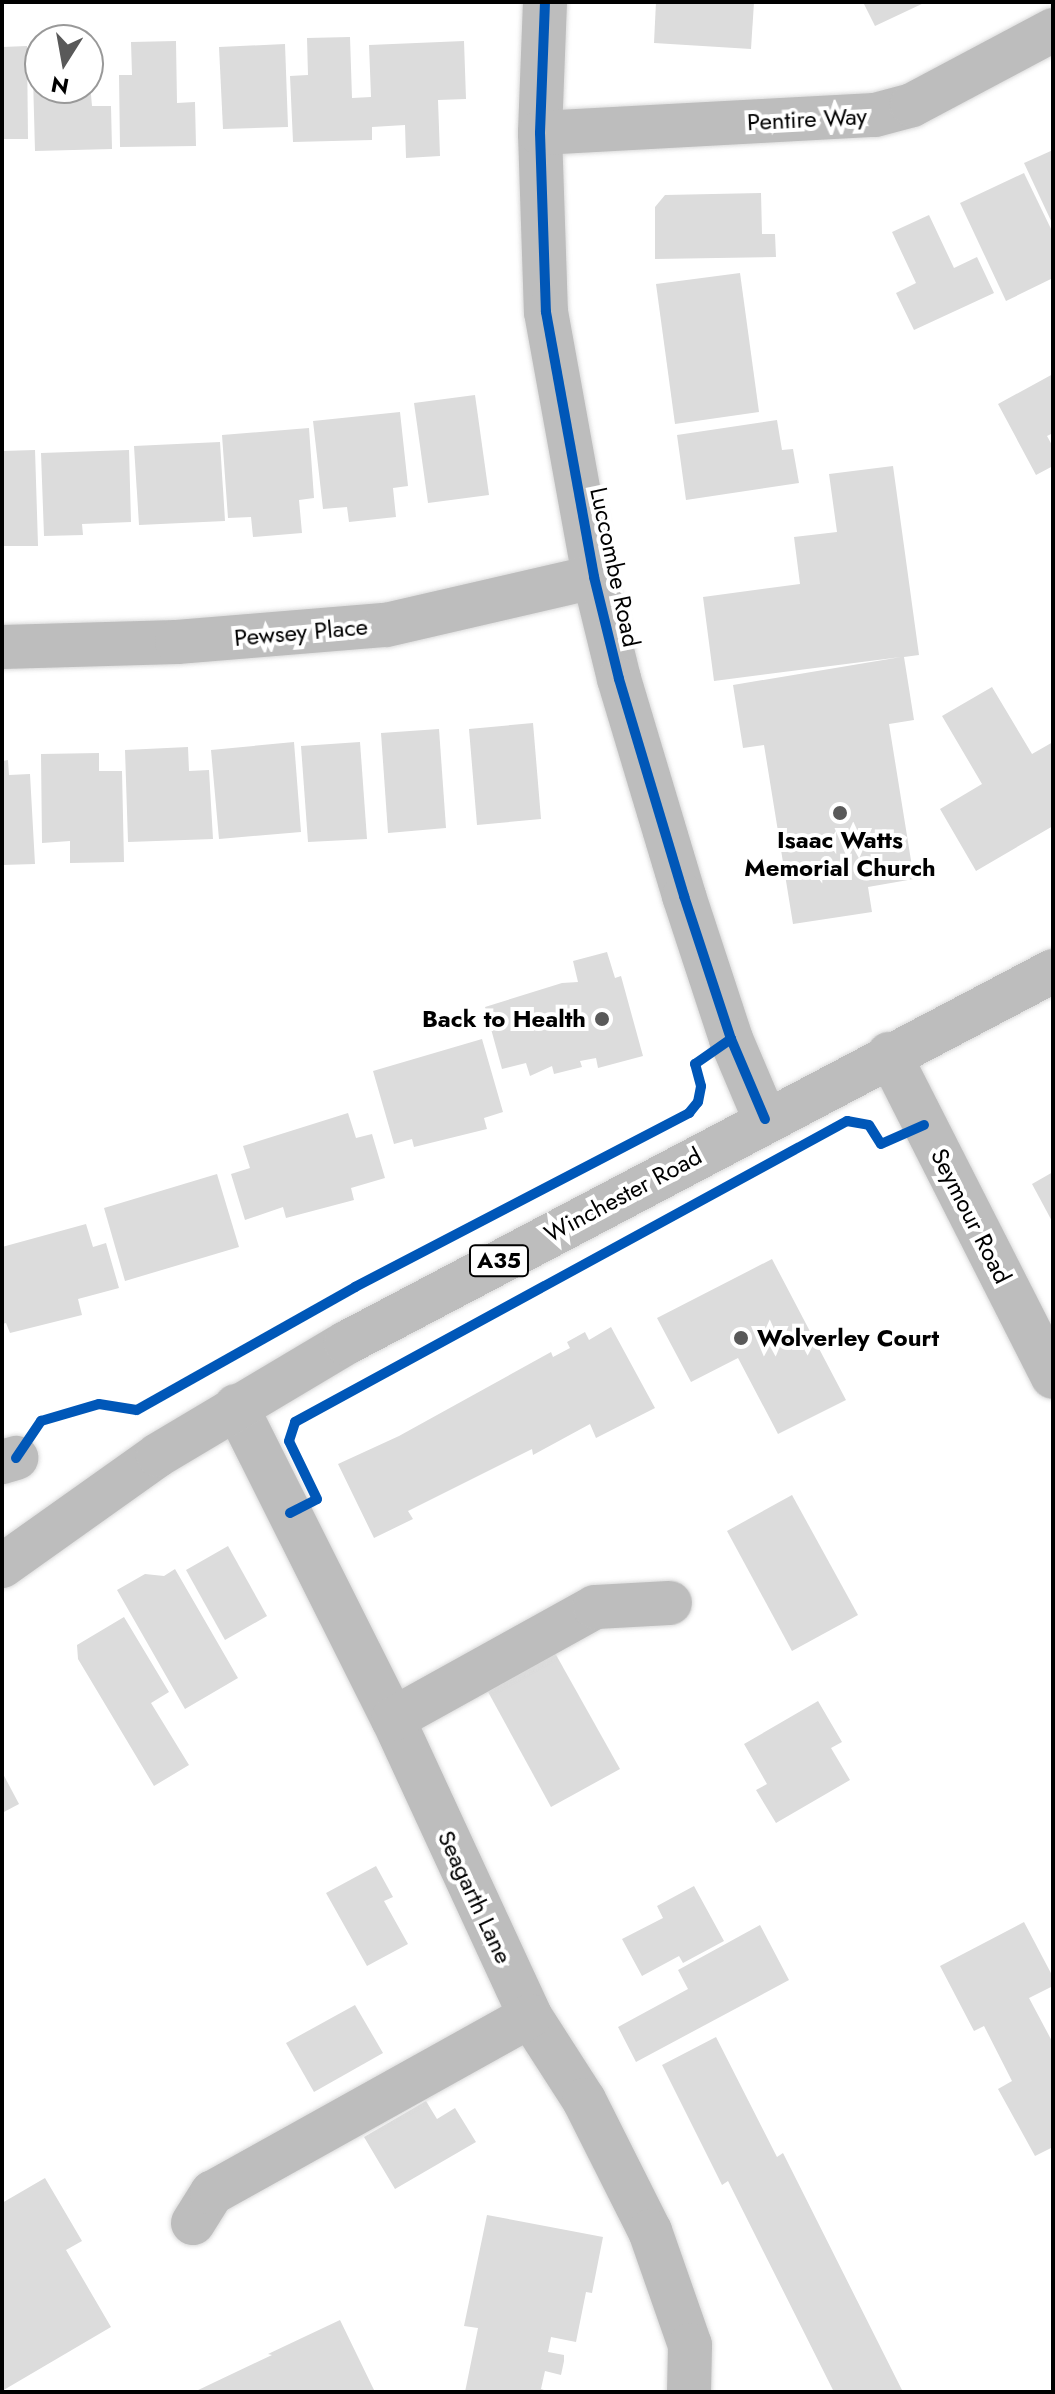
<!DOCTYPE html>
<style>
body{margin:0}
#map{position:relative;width:1055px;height:2394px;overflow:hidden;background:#fff;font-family:Jost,sans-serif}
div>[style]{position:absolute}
.building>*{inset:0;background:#dcdcdc}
.roads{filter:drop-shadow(0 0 2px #dbdbdb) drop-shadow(0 0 2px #dbdbdb)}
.street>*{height:44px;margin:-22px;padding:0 22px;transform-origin:22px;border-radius:22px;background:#bdbdbd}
.primary>*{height:44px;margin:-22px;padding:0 22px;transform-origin:22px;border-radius:22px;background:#bdbdbd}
.cycleway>*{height:10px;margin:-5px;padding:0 5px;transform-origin:5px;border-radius:5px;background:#0057b8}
.dots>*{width:22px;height:22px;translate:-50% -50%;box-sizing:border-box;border:4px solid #fff;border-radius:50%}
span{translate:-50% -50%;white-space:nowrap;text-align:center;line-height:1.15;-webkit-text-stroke:8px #fff;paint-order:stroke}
.shield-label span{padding:2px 6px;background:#fff;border:2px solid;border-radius:6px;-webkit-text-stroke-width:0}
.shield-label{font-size:22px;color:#000;font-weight:700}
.street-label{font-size:24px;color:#000}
.poi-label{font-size:24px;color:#000;font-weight:700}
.right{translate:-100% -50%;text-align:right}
.left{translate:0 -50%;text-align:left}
.frame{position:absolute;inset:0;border:4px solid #000;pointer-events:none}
.north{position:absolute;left:24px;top:24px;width:80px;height:80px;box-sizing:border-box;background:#fff;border:2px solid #999;border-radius:50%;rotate:191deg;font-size:22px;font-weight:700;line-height:32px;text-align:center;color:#000}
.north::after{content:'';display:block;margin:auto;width:28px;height:36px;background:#595959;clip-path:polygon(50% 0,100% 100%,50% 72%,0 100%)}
</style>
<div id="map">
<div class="building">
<div style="clip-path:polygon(656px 2px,754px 2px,751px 49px,654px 43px)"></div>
<div style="clip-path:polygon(863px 2px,926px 2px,875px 26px)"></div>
<div style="clip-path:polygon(350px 37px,352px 98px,371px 97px,369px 45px,464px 41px,466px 99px,438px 100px,440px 156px,406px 158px,405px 125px,372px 127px,372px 140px,293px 142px,290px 76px,308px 75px,307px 38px)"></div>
<div style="clip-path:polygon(176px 41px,177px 103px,195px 102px,196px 146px,120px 147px,119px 75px,132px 75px,131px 42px)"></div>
<div style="clip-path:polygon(285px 44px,288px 127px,223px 129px,219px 47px)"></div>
<div style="clip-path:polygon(27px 46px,28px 139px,2px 139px,2px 47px)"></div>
<div style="clip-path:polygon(88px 60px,92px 106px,111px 106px,112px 149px,35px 151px,33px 77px,40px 77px,40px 88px,88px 88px)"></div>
<div style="clip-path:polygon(1053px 150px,1053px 225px,1024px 163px)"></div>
<div style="clip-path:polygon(1024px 173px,1053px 233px,1053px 278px,1006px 301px,960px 203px)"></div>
<div style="clip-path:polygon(761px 193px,762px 234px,775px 234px,776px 257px,655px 259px,655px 207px,665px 195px)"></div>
<div style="clip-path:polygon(929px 215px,954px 268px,977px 257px,994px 293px,914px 330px,896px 293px,916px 283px,892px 232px)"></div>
<div style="clip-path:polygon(740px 273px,759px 412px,675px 424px,656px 284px)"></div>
<div style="clip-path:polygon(1053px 374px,1053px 433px,1047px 436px,1053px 447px,1053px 466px,1036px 475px,998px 404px)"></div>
<div style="clip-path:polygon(475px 395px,489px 495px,428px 503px,414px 403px)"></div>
<div style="clip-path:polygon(400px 412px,408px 486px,393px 488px,396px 517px,349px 522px,347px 507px,323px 509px,313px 421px)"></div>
<div style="clip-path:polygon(777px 420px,782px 450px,793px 449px,799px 483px,686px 500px,677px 435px)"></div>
<div style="clip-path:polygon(309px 428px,314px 498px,299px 500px,302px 533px,253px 537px,251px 517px,228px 518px,222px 435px)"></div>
<div style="clip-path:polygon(220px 442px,225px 521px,139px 525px,134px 446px)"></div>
<div style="clip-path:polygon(35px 450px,38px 546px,2px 546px,2px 451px)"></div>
<div style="clip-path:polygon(129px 450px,131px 522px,82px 524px,83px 535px,44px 536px,41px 453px)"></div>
<div style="clip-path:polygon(893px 466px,919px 655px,904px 657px,914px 720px,889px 724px,914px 879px,868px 887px,872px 912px,793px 924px,764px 745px,743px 748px,733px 685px,901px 657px,714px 681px,703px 597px,800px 584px,794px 537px,837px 532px,829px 474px)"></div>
<div style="clip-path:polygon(992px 687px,1032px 754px,1053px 742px,1053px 826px,976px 871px,940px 809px,982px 784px,942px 716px)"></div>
<div style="clip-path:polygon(533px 723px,541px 819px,477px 825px,469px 729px)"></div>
<div style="clip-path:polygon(439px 729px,446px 828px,388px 833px,381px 733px)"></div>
<div style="clip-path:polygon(294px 742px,301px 832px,219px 839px,211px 750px)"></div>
<div style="clip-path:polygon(360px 742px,367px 839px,308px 842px,301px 746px)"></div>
<div style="clip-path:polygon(188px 747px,189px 771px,209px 770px,213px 839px,128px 842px,125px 750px)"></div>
<div style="clip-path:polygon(99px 753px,99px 771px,122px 771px,124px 862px,70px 863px,70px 841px,42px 843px,41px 754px)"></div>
<div style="clip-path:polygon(8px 760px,9px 775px,30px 774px,35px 864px,2px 865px,2px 761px)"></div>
<div style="clip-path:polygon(607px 952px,615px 978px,621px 976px,643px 1056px,598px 1068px,596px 1058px,580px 1061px,582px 1067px,554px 1074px,552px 1066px,530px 1076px,526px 1063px,502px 1069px,485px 1007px,562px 983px,578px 982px,573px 961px)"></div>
<div style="clip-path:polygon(482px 1039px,503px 1112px,484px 1118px,487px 1129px,414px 1147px,412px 1139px,394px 1144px,373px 1071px)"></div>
<div style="clip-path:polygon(348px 1113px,356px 1138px,372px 1134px,385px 1178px,351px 1188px,354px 1200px,286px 1218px,283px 1207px,245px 1220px,231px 1174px,250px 1168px,243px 1146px)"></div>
<div style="clip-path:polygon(1053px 1172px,1053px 1223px,1032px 1184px)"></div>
<div style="clip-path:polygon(217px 1174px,239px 1247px,125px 1281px,104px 1208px)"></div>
<div style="clip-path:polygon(86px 1224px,93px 1247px,106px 1243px,119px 1288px,78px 1299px,82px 1315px,10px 1333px,6px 1323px,2px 1324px,2px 1247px)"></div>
<div style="clip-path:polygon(772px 1259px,846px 1400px,778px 1434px,738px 1358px,691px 1382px,657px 1318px)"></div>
<div style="clip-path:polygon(611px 1327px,655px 1408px,596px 1438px,590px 1424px,533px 1455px,532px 1449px,408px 1511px,413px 1519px,374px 1538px,338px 1464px,399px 1436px,551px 1352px,553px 1357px,570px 1348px,567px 1342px,585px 1332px,589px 1340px)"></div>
<div style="clip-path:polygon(792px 1495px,858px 1615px,792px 1651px,727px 1531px)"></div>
<div style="clip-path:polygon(228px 1546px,267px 1616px,225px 1640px,186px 1570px)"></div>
<div style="clip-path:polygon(175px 1569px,238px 1678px,185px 1709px,117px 1590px,145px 1574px,164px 1576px)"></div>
<div style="clip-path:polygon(124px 1617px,169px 1692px,151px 1703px,189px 1765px,154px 1786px,78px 1659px,77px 1645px)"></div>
<div style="clip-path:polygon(555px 1653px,620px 1769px,551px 1807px,487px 1690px)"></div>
<div style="clip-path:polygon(818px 1701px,842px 1742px,831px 1748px,850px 1780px,776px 1823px,756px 1790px,767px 1784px,744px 1744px)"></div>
<div style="clip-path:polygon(2px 1772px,19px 1804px,2px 1813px)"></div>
<div style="clip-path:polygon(376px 1866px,393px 1897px,384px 1901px,408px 1944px,367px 1966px,326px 1893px)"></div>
<div style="clip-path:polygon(694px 1886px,724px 1941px,683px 1963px,679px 1956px,642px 1976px,622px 1939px,663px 1918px,657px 1906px)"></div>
<div style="clip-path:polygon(1024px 1922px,1053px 1977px,1053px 1986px,1029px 1998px,1053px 2043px,1053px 2147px,1035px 2156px,998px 2089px,1012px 2081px,984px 2026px,974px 2031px,940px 1966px)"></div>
<div style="clip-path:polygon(760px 1925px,789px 1980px,636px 2062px,618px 2027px,688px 1989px,678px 1970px)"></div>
<div style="clip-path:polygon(355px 2005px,383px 2053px,314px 2092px,286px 2043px)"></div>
<div style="clip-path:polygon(716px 2037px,777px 2157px,783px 2153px,903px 2392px,834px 2392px,728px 2181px,722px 2185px,662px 2065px)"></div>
<div style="clip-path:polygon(426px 2101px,437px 2119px,455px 2108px,476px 2142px,395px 2189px,364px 2137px)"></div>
<div style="clip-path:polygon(45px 2178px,82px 2241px,66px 2250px,111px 2327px,2px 2391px,2px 2203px)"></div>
<div style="clip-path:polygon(487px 2215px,603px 2237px,592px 2293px,586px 2292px,576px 2342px,551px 2337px,548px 2352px,564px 2355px,564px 2361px,561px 2375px,545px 2371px,541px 2389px,550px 2392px,465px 2392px,478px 2328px,464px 2326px)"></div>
<div style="clip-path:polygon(340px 2320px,375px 2392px,194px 2392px,272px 2355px,268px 2354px)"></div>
</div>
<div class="roads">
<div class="street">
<div style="left:545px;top:2px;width:131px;rotate:92.2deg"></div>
<div style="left:540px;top:133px;width:179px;rotate:88.1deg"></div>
<div style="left:546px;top:312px;width:269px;rotate:79.7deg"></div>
<div style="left:594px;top:577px;width:105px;rotate:76.2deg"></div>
<div style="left:619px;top:679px;width:227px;rotate:73.3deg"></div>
<div style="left:684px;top:896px;width:151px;rotate:71.8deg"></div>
<div style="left:731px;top:1039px;width:87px;rotate:67deg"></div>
<div style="left:540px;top:133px;width:335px;rotate:-3.1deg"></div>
<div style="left:875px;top:115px;width:38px;rotate:-15deg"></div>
<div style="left:912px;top:105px;width:160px;rotate:-28deg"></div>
<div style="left:2px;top:647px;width:175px;rotate:-1.6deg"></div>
<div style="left:177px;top:642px;width:210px;rotate:-4.7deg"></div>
<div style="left:386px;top:625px;width:213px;rotate:-13deg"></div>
<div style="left:889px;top:1054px;width:362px;rotate:63.1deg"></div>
<div style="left:236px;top:1406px;width:350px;rotate:63.4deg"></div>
<div style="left:393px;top:1719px;width:327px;rotate:65.2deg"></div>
<div style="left:530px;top:2016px;width:100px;rotate:57.3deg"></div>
<div style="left:584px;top:2100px;width:147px;rotate:63.3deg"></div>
<div style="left:650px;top:2231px;width:121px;rotate:70.7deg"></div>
<div style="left:690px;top:2345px;width:47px;rotate:91.2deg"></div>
<div style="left:2px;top:1462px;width:15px;rotate:-16deg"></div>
<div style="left:393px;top:1719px;width:231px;rotate:-29deg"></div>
<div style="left:595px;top:1607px;width:75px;rotate:-3.1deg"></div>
<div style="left:193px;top:2223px;width:36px;rotate:-58deg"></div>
<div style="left:212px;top:2193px;width:364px;rotate:-29.1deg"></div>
</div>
<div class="primary">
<div style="left:2px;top:1566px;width:191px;rotate:-35.4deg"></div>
<div style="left:158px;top:1455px;width:219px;rotate:-30.8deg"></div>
<div style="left:346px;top:1343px;width:799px;rotate:-27.75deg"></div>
</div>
</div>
<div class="cycleway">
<div style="left:545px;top:2px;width:131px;rotate:92.2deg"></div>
<div style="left:540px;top:133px;width:179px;rotate:88.1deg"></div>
<div style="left:546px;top:312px;width:269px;rotate:79.7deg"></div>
<div style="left:594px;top:577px;width:105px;rotate:76.2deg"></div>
<div style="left:619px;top:679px;width:227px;rotate:73.3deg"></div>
<div style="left:684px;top:896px;width:151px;rotate:71.8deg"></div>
<div style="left:731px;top:1039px;width:87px;rotate:67deg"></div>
<div style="left:16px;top:1458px;width:45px;rotate:-56deg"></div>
<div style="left:41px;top:1421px;width:60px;rotate:-16.3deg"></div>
<div style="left:99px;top:1404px;width:38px;rotate:9deg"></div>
<div style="left:137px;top:1410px;width:250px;rotate:-29.4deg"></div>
<div style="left:355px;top:1287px;width:377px;rotate:-27.5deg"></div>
<div style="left:689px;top:1113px;width:14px;rotate:-51deg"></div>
<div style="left:698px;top:1102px;width:16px;rotate:-79deg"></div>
<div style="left:701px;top:1086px;width:23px;rotate:-105deg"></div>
<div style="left:695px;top:1064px;width:44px;rotate:-34.8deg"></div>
<div style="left:290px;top:1513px;width:30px;rotate:-27deg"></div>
<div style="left:317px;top:1499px;width:64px;rotate:-115.8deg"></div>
<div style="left:289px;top:1441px;width:20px;rotate:-72deg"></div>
<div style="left:295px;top:1422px;width:629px;rotate:-28.6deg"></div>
<div style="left:847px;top:1121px;width:22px;rotate:10deg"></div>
<div style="left:869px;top:1125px;width:22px;rotate:58deg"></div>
<div style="left:881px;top:1144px;width:47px;rotate:-23.8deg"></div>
</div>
<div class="dots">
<div style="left:840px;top:813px;background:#595959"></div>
<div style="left:602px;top:1019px;background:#595959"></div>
<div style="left:741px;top:1338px;background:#595959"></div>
</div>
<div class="shield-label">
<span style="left:499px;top:1261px">A35</span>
</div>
<div class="street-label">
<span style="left:807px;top:119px;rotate:-3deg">Pentire Way</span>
<span style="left:615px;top:567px;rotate:78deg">Luccombe Road</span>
<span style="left:301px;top:632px;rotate:-5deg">Pewsey Place</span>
<span style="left:623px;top:1195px;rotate:-28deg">Winchester Road</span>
<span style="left:971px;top:1216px;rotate:63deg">Seymour Road</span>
<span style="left:475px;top:1897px;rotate:65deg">Seagarth Lane</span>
</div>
<div class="poi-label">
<span style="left:840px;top:854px">Isaac Watts<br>Memorial Church</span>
<span class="right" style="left:586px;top:1019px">Back to Health</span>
<span class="left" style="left:757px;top:1338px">Wolverley Court</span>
</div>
<div class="frame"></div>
<div class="north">N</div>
</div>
